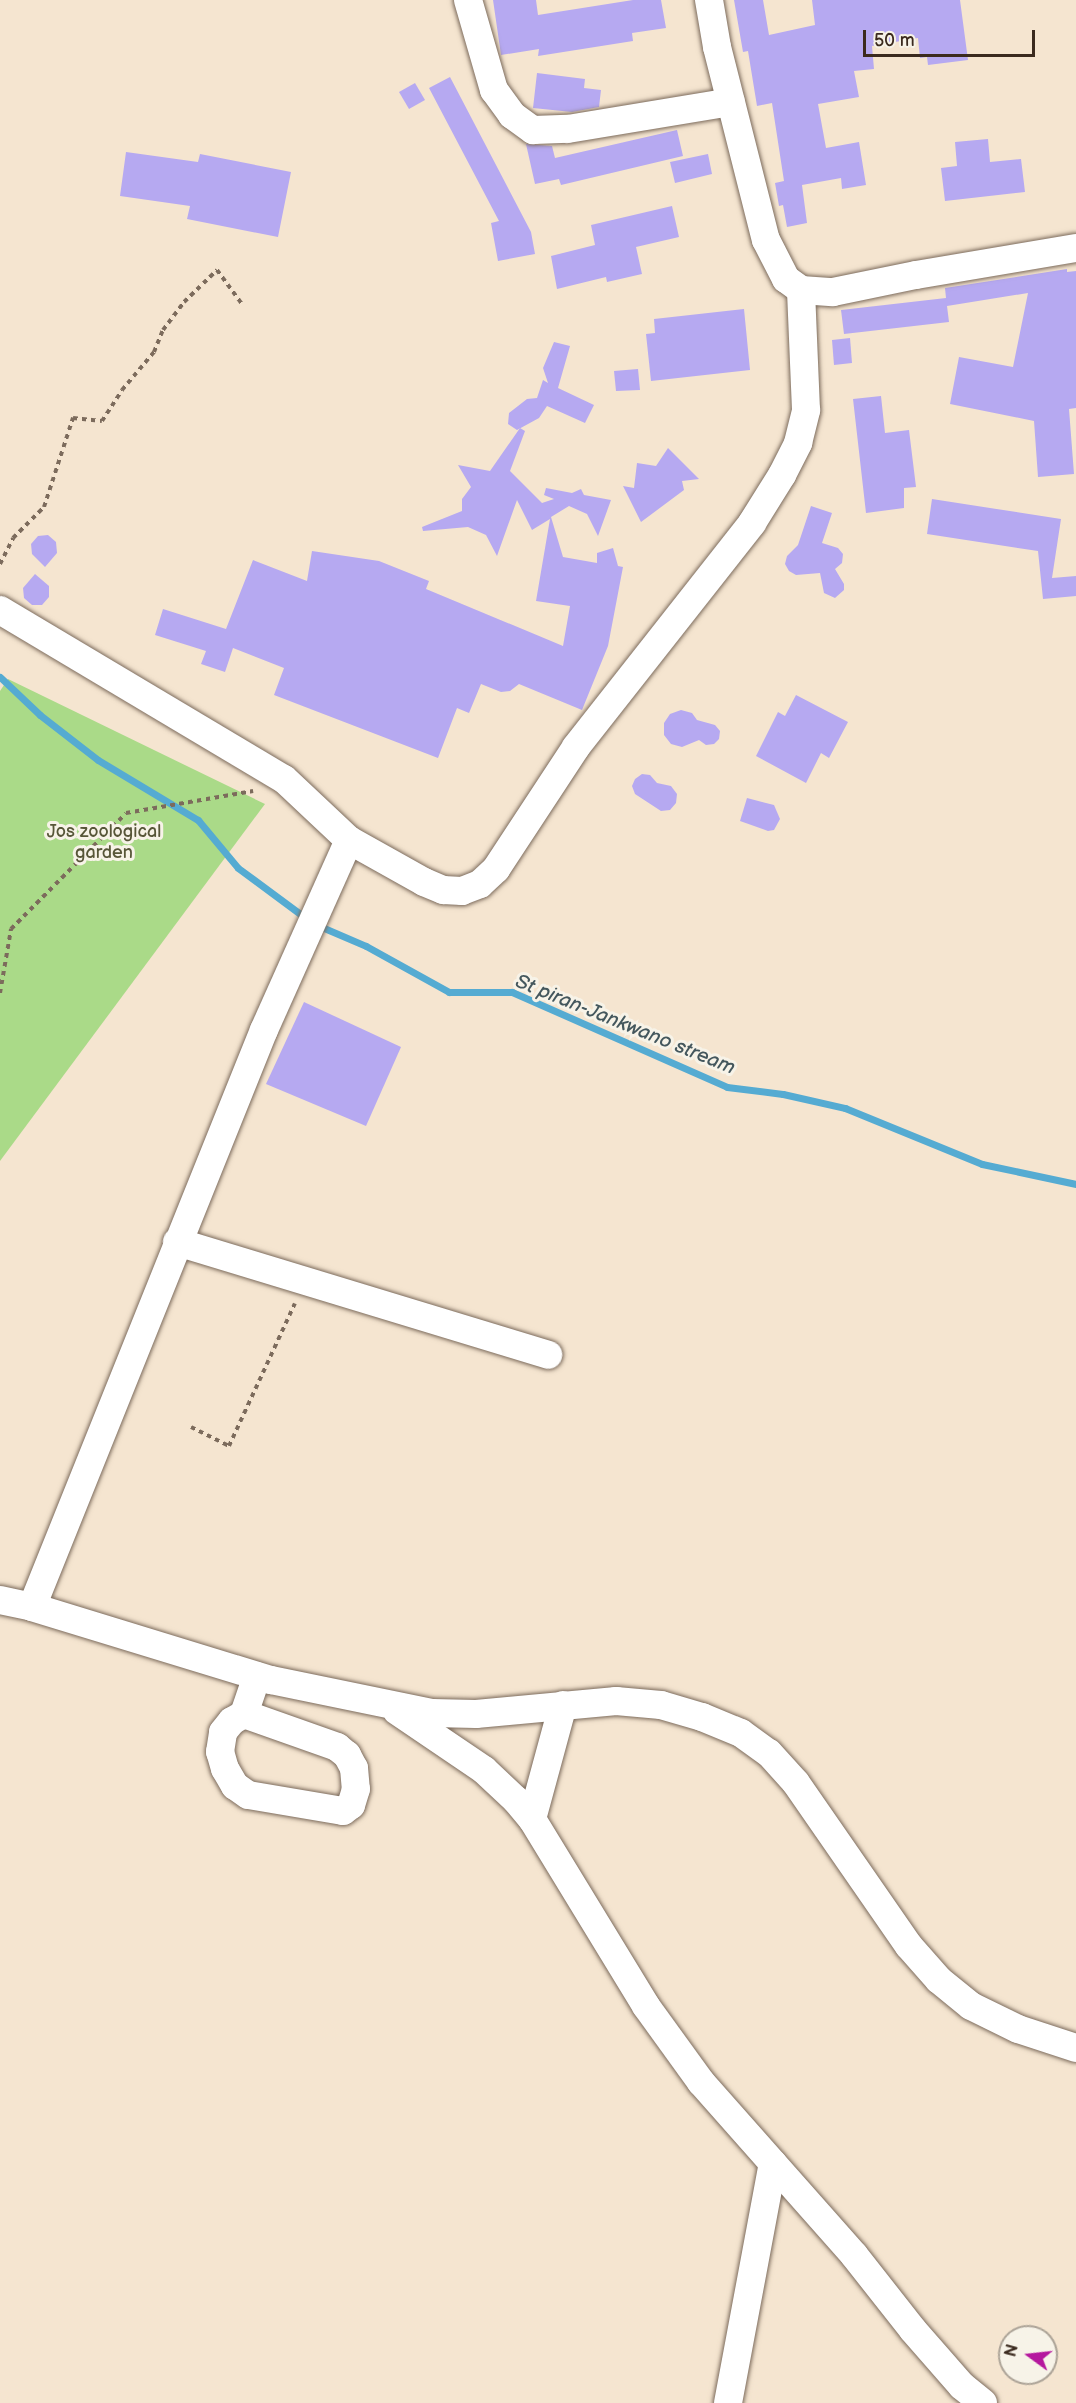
<!DOCTYPE html>
<style>
body{margin:0}
#map{position:relative;width:1076px;height:2403px;overflow:hidden;background:#f5e5d0;font-family:"Balsamiq Sans",sans-serif}
div>[style]{position:absolute}
.green>*{inset:0;background:#aada88}
.stream>*{height:7px;margin:-3.5px;padding:0 3.5px;transform-origin:3.5px;border-radius:3.5px;background:#55abd2}
.building>*{inset:0;background:#b6a9f1}
.path>*{height:4px;margin-top:-2px;transform-origin:0;background:repeating-linear-gradient(90deg,#7c6b5c 0 4.5px,transparent 0 9px)}
.roads{filter:drop-shadow(0 0 2px #7c6b5c) drop-shadow(0 0 2px #7c6b5c)}
.minor>*{height:28px;margin:-14px;padding:0 14px;transform-origin:14px;border-radius:14px;background:#fff}
span{translate:-50% -50%;white-space:nowrap;text-align:center;line-height:1.15;-webkit-text-stroke:6px #f7f3e8;paint-order:stroke}
.park-label{font-size:18px;color:#575638}
.water-label{font-size:20px;color:#44575d;font-style:italic}
.north{position:absolute;left:998px;top:2325px;width:60px;height:60px;box-sizing:border-box;background:#f7f3e8;border:2px solid #aca397;border-radius:50%;rotate:285deg;font-size:16px;font-weight:700;line-height:24px;text-align:center;color:#3b2a1e}
.north::after{content:'';display:block;margin:auto;width:21px;height:27px;background:#b5179e;clip-path:polygon(50% 0,100% 100%,50% 72%,0 100%)}
.scale{position:absolute;left:863px;top:30px;width:172px;height:27px;box-sizing:border-box;border:3px solid #3b2a1e;border-top:0;padding-left:8px;font-size:18px;line-height:21px;white-space:nowrap;color:#3b2a1e;-webkit-text-stroke:4px #f7f3e8;paint-order:stroke}
</style>
<div id="map">
<div class="green">
<div style="clip-path:polygon(8px 679px,265px 804px,0 1161px,0 691px)"></div>
</div>
<div class="stream">
<div style="left:0;top:677px;width:55px;rotate:43.5deg"></div>
<div style="left:40px;top:715px;width:73px;rotate:37.8deg"></div>
<div style="left:98px;top:760px;width:117px;rotate:31deg"></div>
<div style="left:198px;top:820px;width:62px;rotate:50.2deg"></div>
<div style="left:238px;top:868px;width:86px;rotate:36.5deg"></div>
<div style="left:317px;top:925px;width:53px;rotate:23.2deg"></div>
<div style="left:366px;top:946px;width:95px;rotate:29deg"></div>
<div style="left:449px;top:992px;width:63px"></div>
<div style="left:512px;top:992px;width:235px;rotate:23.8deg"></div>
<div style="left:727px;top:1087px;width:56px;rotate:7.1deg"></div>
<div style="left:783px;top:1094px;width:64px;rotate:12.7deg"></div>
<div style="left:845px;top:1108px;width:148px;rotate:22.2deg"></div>
<div style="left:982px;top:1164px;width:96px;rotate:12deg"></div>
</div>
<div class="building">
<div style="clip-path:polygon(493px 0,536px 0,538px 15px,633px 0,661px 0,666px 28px,632px 33px,633px 41px,538px 56px,539px 49px,501px 55px)"></div>
<div style="clip-path:polygon(734px 0,763px 0,769px 35px,815px 25px,812px 0,960px 0,968px 60px,928px 65px,927px 57px,920px 58px,918px 38px,872px 46px,874px 69px,854px 71px,859px 97px,818px 104px,826px 148px,859px 142px,866px 185px,842px 189px,841px 178px,802px 185px,807px 223px,787px 227px,783px 205px,779px 206px,775px 183px,784px 181px,772px 103px,757px 106px,748px 51px,743px 52px)"></div>
<div style="clip-path:polygon(537px 73px,585px 79px,584px 88px,601px 90px,599px 107px,572px 112px,533px 108px)"></div>
<div style="clip-path:polygon(450px 77px,531px 232px,535px 254px,498px 261px,491px 223px,499px 221px,429px 88px)"></div>
<div style="clip-path:polygon(415px 83px,425px 100px,409px 109px,399px 92px)"></div>
<div style="clip-path:polygon(677px 130px,683px 156px,561px 185px,559px 179px,535px 184px,526px 144px,552px 146px,555px 158px)"></div>
<div style="clip-path:polygon(988px 139px,990px 162px,1021px 159px,1025px 192px,945px 201px,941px 168px,957px 166px,955px 142px)"></div>
<div style="clip-path:polygon(126px 152px,198px 162px,200px 154px,291px 172px,278px 237px,187px 219px,190px 206px,120px 196px)"></div>
<div style="clip-path:polygon(708px 154px,712px 174px,675px 183px,670px 162px)"></div>
<div style="clip-path:polygon(672px 206px,679px 237px,636px 247px,642px 274px,607px 282px,606px 277px,557px 289px,551px 256px,595px 245px,591px 225px)"></div>
<div style="clip-path:polygon(1067px 269px,1067px 272px,1076px 271px,1076px 408px,1069px 409px,1074px 474px,1038px 477px,1034px 421px,950px 404px,959px 357px,1013px 367px,1028px 293px,947px 306px,949px 322px,844px 334px,841px 310px,946px 298px,945px 288px)"></div>
<div style="clip-path:polygon(744px 309px,750px 370px,651px 381px,646px 334px,655px 333px,654px 319px)"></div>
<div style="clip-path:polygon(850px 338px,852px 363px,834px 365px,832px 340px)"></div>
<div style="clip-path:polygon(554px 342px,570px 346px,558px 388px,594px 405px,585px 423px,547px 406px,539px 418px,517px 430px,508px 424px,509px 413px,527px 399px,537px 398px,543px 380px,548px 383px,543px 368px)"></div>
<div style="clip-path:polygon(638px 369px,640px 390px,616px 391px,614px 371px)"></div>
<div style="clip-path:polygon(881px 396px,885px 433px,909px 430px,916px 487px,904px 488px,904px 508px,866px 513px,853px 399px)"></div>
<div style="clip-path:polygon(520px 428px,525px 431px,510px 471px,542px 503px,554px 499px,544px 495px,546px 488px,572px 493px,581px 489px,584px 495px,611px 500px,598px 536px,587px 514px,569px 506px,551px 517px,563px 557px,597px 563px,597px 553px,613px 548px,618px 566px,623px 567px,608px 646px,582px 710px,519px 684px,510px 691px,501px 692px,481px 684px,469px 713px,457px 708px,438px 758px,274px 695px,284px 668px,233px 648px,225px 672px,201px 664px,206px 651px,155px 635px,163px 609px,226px 629px,253px 560px,307px 581px,312px 551px,379px 561px,429px 581px,426px 589px,563px 646px,570px 606px,536px 601px,550px 519px,532px 530px,517px 500px,497px 556px,486px 535px,468px 527px,423px 531px,422px 527px,462px 511px,462px 499px,471px 487px,458px 465px,490px 471px)"></div>
<div style="clip-path:polygon(668px 448px,699px 479px,682px 481px,684px 490px,641px 522px,623px 486px,634px 488px,637px 463px,656px 466px)"></div>
<div style="clip-path:polygon(932px 499px,1061px 519px,1052px 578px,1076px 576px,1076px 596px,1043px 599px,1038px 551px,927px 534px)"></div>
<div style="clip-path:polygon(811px 506px,832px 513px,822px 543px,838px 548px,843px 554px,842px 563px,835px 569px,844px 584px,844px 590px,835px 598px,824px 593px,820px 573px,796px 575px,789px 571px,785px 564px,787px 556px,798px 545px)"></div>
<div style="clip-path:polygon(48px 535px,56px 542px,57px 553px,45px 567px,32px 554px,31px 544px,38px 536px)"></div>
<div style="clip-path:polygon(35px 574px,49px 586px,49px 597px,42px 605px,32px 605px,24px 598px,23px 588px)"></div>
<div style="clip-path:polygon(796px 695px,848px 722px,829px 758px,821px 753px,806px 783px,756px 756px,778px 712px,785px 716px)"></div>
<div style="clip-path:polygon(681px 710px,692px 713px,697px 720px,715px 725px,720px 731px,719px 739px,714px 744px,706px 745px,699px 740px,682px 747px,671px 744px,664px 735px,664px 723px,670px 714px)"></div>
<div style="clip-path:polygon(642px 774px,650px 775px,657px 783px,671px 786px,677px 794px,676px 803px,670px 810px,661px 811px,635px 794px,632px 786px,635px 779px)"></div>
<div style="clip-path:polygon(747px 798px,774px 805px,780px 819px,774px 830px,768px 831px,740px 821px)"></div>
<div style="clip-path:polygon(304px 1002px,401px 1047px,366px 1126px,266px 1084px)"></div>
</div>
<div class="path">
<div style="left:0;top:564px;width:29px;rotate:-63deg"></div>
<div style="left:13px;top:538px;width:44px;rotate:-45deg"></div>
<div style="left:44px;top:507px;width:94px;rotate:-72deg"></div>
<div style="left:73px;top:418px;width:29px;rotate:6deg"></div>
<div style="left:102px;top:421px;width:37px;rotate:-57deg"></div>
<div style="left:122px;top:390px;width:50px;rotate:-49.9deg"></div>
<div style="left:154px;top:352px;width:24px;rotate:-68deg"></div>
<div style="left:163px;top:330px;width:35px;rotate:-53deg"></div>
<div style="left:184px;top:302px;width:46px;rotate:-44.1deg"></div>
<div style="left:217px;top:270px;width:42px;rotate:53.7deg"></div>
<div style="left:0;top:993px;width:65px;rotate:-80.2deg"></div>
<div style="left:11px;top:929px;width:163px;rotate:-45.2deg"></div>
<div style="left:126px;top:813px;width:129px;rotate:-9.8deg"></div>
<div style="left:191px;top:1427px;width:42px;rotate:26.6deg"></div>
<div style="left:229px;top:1446px;width:157px;rotate:-65.2deg"></div>
</div>
<div class="roads">
<div class="minor">
<div style="left:468px;top:0;width:94px;rotate:73.9deg"></div>
<div style="left:494px;top:90px;width:31px;rotate:54deg"></div>
<div style="left:512px;top:115px;width:26px;rotate:36deg"></div>
<div style="left:533px;top:130px;width:35px;rotate:-2deg"></div>
<div style="left:568px;top:129px;width:165px;rotate:-9.4deg"></div>
<div style="left:709px;top:0;width:48px;rotate:80.3deg"></div>
<div style="left:717px;top:47px;width:199px;rotate:75.8deg"></div>
<div style="left:766px;top:240px;width:44px;rotate:62.9deg"></div>
<div style="left:786px;top:279px;width:19px;rotate:36deg"></div>
<div style="left:801px;top:290px;width:32px;rotate:4deg"></div>
<div style="left:833px;top:292px;width:85px;rotate:-11.6deg"></div>
<div style="left:916px;top:275px;width:162px;rotate:-9.6deg"></div>
<div style="left:0;top:610px;width:330px;rotate:30.8deg"></div>
<div style="left:284px;top:779px;width:89px;rotate:43.2deg"></div>
<div style="left:349px;top:840px;width:86px;rotate:29.2deg"></div>
<div style="left:424px;top:882px;width:21px;rotate:23deg"></div>
<div style="left:443px;top:890px;width:19px;rotate:3deg"></div>
<div style="left:462px;top:891px;width:19px;rotate:-21deg"></div>
<div style="left:480px;top:884px;width:22px;rotate:-43deg"></div>
<div style="left:496px;top:869px;width:146px;rotate:-56.7deg"></div>
<div style="left:576px;top:747px;width:285px;rotate:-51.8deg"></div>
<div style="left:752px;top:523px;width:57px;rotate:-58deg"></div>
<div style="left:782px;top:475px;width:36px;rotate:-63deg"></div>
<div style="left:798px;top:443px;width:34px;rotate:-76deg"></div>
<div style="left:806px;top:410px;width:120px;rotate:-92.4deg"></div>
<div style="left:177px;top:1242px;width:388px;rotate:16.9deg"></div>
<div style="left:0;top:1600px;width:33px;rotate:12deg"></div>
<div style="left:32px;top:1607px;width:250px;rotate:17deg"></div>
<div style="left:271px;top:1680px;width:164px;rotate:11.6deg"></div>
<div style="left:432px;top:1713px;width:44px;rotate:1.3deg"></div>
<div style="left:476px;top:1714px;width:141px;rotate:-5.3deg"></div>
<div style="left:616px;top:1701px;width:45px;rotate:5.1deg"></div>
<div style="left:661px;top:1705px;width:43px;rotate:16.3deg"></div>
<div style="left:702px;top:1717px;width:42px;rotate:22.3deg"></div>
<div style="left:741px;top:1733px;width:34px;rotate:36deg"></div>
<div style="left:769px;top:1753px;width:40px;rotate:48deg"></div>
<div style="left:796px;top:1783px;width:198px;rotate:55.3deg"></div>
<div style="left:909px;top:1946px;width:45px;rotate:48.6deg"></div>
<div style="left:939px;top:1980px;width:41px;rotate:39.1deg"></div>
<div style="left:971px;top:2006px;width:52px;rotate:26.1deg"></div>
<div style="left:1018px;top:2029px;width:61px;rotate:18.1deg"></div>
<div style="left:32px;top:1607px;width:622px;rotate:-68.1deg"></div>
<div style="left:264px;top:1030px;width:208px;rotate:-65.9deg"></div>
<div style="left:397px;top:1711px;width:105px;rotate:34.1deg"></div>
<div style="left:484px;top:1770px;width:44px;rotate:43.2deg"></div>
<div style="left:516px;top:1800px;width:25px;rotate:50deg"></div>
<div style="left:532px;top:1819px;width:219px;rotate:58.6deg"></div>
<div style="left:646px;top:2006px;width:94px;rotate:54.1deg"></div>
<div style="left:701px;top:2082px;width:231px;rotate:48.5deg"></div>
<div style="left:854px;top:2255px;width:95px;rotate:51.8deg"></div>
<div style="left:913px;top:2330px;width:74px;rotate:48.8deg"></div>
<div style="left:962px;top:2386px;width:27px;rotate:39deg"></div>
<div style="left:244px;top:1714px;width:99px;rotate:19.5deg"></div>
<div style="left:337px;top:1747px;width:13px;rotate:39deg"></div>
<div style="left:347px;top:1755px;width:15px;rotate:62deg"></div>
<div style="left:354px;top:1768px;width:21px;rotate:85deg"></div>
<div style="left:356px;top:1789px;width:17px;rotate:107deg"></div>
<div style="left:351px;top:1805px;width:10px;rotate:143deg"></div>
<div style="left:343px;top:1811px;width:96px;rotate:-170.4deg"></div>
<div style="left:248px;top:1795px;width:16px;rotate:-145deg"></div>
<div style="left:235px;top:1786px;width:20px;rotate:-120deg"></div>
<div style="left:225px;top:1769px;width:18px;rotate:-106deg"></div>
<div style="left:220px;top:1752px;width:20px;rotate:-81deg"></div>
<div style="left:223px;top:1732px;width:14px;rotate:-51deg"></div>
<div style="left:232px;top:1721px;width:14px;rotate:-30deg"></div>
<div style="left:244px;top:1714px;width:40px;rotate:-71.1deg"></div>
<div style="left:532px;top:1819px;width:118px;rotate:-74.8deg"></div>
<div style="left:728px;top:2403px;width:244px;rotate:-79.4deg"></div>
</div>
</div>
<div class="park-label">
<span style="left:104px;top:843px">Jos zoological<br>garden</span>
</div>
<div class="water-label">
<span style="left:625px;top:1025px;rotate:22deg">St piran-Jankwano stream</span>
</div>
<div class="north">N</div>
<div class="scale">50 m</div>
</div>
